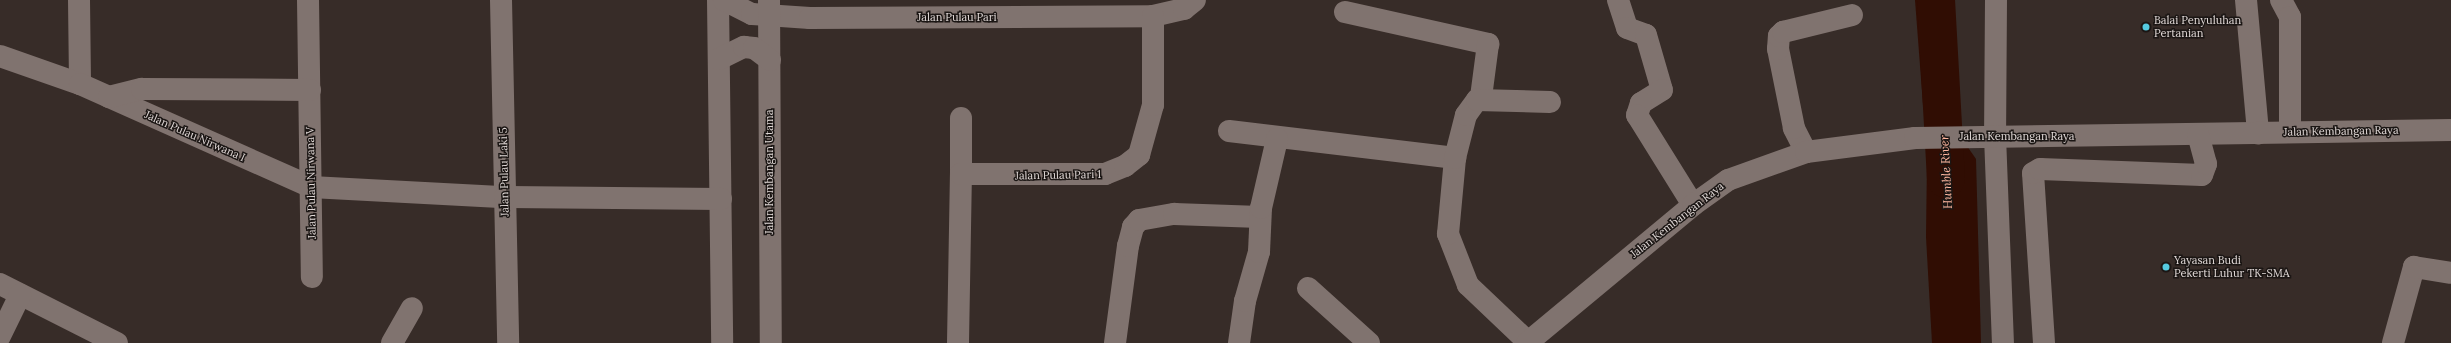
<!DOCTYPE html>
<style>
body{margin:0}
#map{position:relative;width:2451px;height:343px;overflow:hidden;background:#372c28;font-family:Lora,serif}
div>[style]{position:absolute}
.water>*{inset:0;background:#300d03}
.river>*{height:38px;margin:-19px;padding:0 19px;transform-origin:19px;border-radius:19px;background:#300d03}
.minor>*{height:22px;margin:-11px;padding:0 11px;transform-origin:11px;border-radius:11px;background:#80736f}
.dots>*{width:11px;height:11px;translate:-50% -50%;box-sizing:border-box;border:2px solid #1b1614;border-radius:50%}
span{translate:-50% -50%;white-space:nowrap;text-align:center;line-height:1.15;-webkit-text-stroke:3px #1b1614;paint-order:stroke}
.street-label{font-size:11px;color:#e1d9d7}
.poi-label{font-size:11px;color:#e1d9d7}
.left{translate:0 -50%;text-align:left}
.water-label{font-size:12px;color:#ffb79f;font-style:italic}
</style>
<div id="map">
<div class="water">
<div style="clip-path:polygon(1915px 0,1953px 0,1952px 103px,1923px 105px)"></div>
<div style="clip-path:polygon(1967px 146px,1976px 159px,1981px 343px,1932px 343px,1926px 237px,1927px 158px,1933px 148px)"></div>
</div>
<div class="river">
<div style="left:1936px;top:0;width:179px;rotate:86.8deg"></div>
</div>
<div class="minor">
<div style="left:79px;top:0;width:84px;rotate:89.3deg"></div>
<div style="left:308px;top:0;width:277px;rotate:89.2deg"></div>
<div style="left:501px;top:0;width:343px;rotate:88.8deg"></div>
<div style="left:718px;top:0;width:343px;rotate:89.3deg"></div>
<div style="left:724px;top:0;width:31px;rotate:27deg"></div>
<div style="left:752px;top:14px;width:58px;rotate:3.9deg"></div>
<div style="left:810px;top:18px;width:343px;rotate:-0.3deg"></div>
<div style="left:1153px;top:16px;width:32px;rotate:-13deg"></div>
<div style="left:1184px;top:9px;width:14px;rotate:-39deg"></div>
<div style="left:769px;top:0;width:343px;rotate:89.7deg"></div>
<div style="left:1618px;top:0;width:29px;rotate:72deg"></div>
<div style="left:1627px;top:28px;width:20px;rotate:20deg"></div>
<div style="left:1646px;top:35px;width:57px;rotate:73.8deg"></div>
<div style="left:1662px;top:90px;width:25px;rotate:148deg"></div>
<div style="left:1641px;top:103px;width:13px;rotate:108deg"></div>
<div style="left:1637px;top:115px;width:106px;rotate:58.1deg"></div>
<div style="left:1996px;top:0;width:136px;rotate:90.4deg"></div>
<div style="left:1995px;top:136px;width:207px;rotate:87.8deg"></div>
<div style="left:2246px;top:0;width:134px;rotate:84.8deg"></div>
<div style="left:2281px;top:0;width:19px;rotate:62deg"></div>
<div style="left:2290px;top:17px;width:115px;rotate:90deg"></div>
<div style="left:1345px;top:12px;width:147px;rotate:12.6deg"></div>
<div style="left:1488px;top:44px;width:53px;rotate:97.5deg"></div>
<div style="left:0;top:56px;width:85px;rotate:19.3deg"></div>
<div style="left:80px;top:84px;width:253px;rotate:24deg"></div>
<div style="left:311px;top:187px;width:194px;rotate:3deg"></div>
<div style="left:505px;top:197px;width:216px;rotate:0.5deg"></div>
<div style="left:719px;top:59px;width:28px;rotate:-26deg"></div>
<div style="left:744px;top:47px;width:10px;rotate:6deg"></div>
<div style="left:754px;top:48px;width:20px;rotate:37deg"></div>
<div style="left:109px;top:97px;width:34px;rotate:-14deg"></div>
<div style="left:142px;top:89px;width:168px;rotate:0.3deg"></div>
<div style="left:1229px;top:131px;width:228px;rotate:6.8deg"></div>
<div style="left:1806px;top:152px;width:27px;rotate:-117deg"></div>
<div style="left:1794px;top:128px;width:81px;rotate:-101.4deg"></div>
<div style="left:1778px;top:49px;width:13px;rotate:-86deg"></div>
<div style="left:1779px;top:36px;width:6px;rotate:-45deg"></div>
<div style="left:1783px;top:32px;width:71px;rotate:-13.8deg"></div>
<div style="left:961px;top:174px;width:56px;rotate:-90deg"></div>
<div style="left:0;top:284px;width:131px;rotate:26.8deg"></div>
<div style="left:1308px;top:288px;width:82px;rotate:42deg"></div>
<div style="left:0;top:336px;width:46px;rotate:-64deg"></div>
<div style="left:1528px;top:342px;width:83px;rotate:-136.5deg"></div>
<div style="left:1468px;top:285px;width:55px;rotate:-111.4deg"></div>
<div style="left:1448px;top:234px;width:76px;rotate:-84.7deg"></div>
<div style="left:1455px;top:158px;width:44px;rotate:-75.7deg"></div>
<div style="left:1466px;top:115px;width:19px;rotate:-54deg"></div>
<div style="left:1477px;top:100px;width:73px;rotate:1.6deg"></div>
<div style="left:392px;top:343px;width:40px;rotate:-60.3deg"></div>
<div style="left:958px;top:343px;width:169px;rotate:-89deg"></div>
<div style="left:961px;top:174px;width:144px"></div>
<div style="left:1105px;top:174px;width:22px;rotate:-22deg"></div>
<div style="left:1125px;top:166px;width:18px;rotate:-38deg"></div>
<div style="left:1139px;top:155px;width:52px;rotate:-74.4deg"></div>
<div style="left:1153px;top:105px;width:89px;rotate:-90deg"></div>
<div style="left:1115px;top:343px;width:98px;rotate:-82.4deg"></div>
<div style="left:1128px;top:246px;width:20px;rotate:-75deg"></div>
<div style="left:1133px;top:227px;width:9px;rotate:-49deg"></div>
<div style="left:1139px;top:220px;width:36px;rotate:-10deg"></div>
<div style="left:1174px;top:214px;width:86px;rotate:2deg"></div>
<div style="left:1239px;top:343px;width:42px;rotate:-81.9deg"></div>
<div style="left:1245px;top:301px;width:51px;rotate:-74.1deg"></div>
<div style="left:1259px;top:252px;width:44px;rotate:-87.4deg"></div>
<div style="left:1261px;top:208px;width:71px;rotate:-76.9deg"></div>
<div style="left:1527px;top:343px;width:216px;rotate:-39.7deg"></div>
<div style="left:1693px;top:205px;width:43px;rotate:-35.5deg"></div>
<div style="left:1728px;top:180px;width:83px;rotate:-19.7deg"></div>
<div style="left:1806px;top:152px;width:110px;rotate:-7.3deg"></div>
<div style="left:1915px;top:138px;width:536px;rotate:-0.86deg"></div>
<div style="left:2044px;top:343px;width:170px;rotate:-93.7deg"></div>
<div style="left:2033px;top:173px;width:8px;rotate:-30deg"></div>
<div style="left:2040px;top:169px;width:162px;rotate:2.1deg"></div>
<div style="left:2202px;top:175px;width:12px;rotate:-70deg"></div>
<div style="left:2206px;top:164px;width:30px;rotate:-105deg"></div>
<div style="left:2393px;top:343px;width:79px;rotate:-74.6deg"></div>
<div style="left:2414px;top:267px;width:37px;rotate:9deg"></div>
</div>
<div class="dots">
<div style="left:2146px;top:27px;background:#55cadf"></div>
<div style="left:2166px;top:267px;background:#55cadf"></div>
</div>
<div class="street-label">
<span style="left:957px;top:17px">Jalan Pulau Pari</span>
<span style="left:2341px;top:131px;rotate:-1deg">Jalan Kembangan Raya</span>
<span style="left:195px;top:136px;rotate:24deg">Jalan Pulau Nirwana I</span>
<span style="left:2017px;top:136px">Jalan Kembangan Raya</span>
<span style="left:504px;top:172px;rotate:-91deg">Jalan Pulau Laki 5</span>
<span style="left:769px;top:172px;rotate:-90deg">Jalan Kembangan Utama</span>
<span style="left:1058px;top:175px;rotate:-1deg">Jalan Pulau Pari 1</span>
<span style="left:311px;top:183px;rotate:-91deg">Jalan Pulau Nirwana V</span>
<span style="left:1677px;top:220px;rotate:-38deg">Jalan Kembangan Raya</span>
</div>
<div class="poi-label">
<span class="left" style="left:2154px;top:27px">Balai Penyuluhan<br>Pertanian</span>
<span class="left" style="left:2174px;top:267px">Yayasan Budi<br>Pekerti Luhur TK-SMA</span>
</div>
<div class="water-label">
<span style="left:1946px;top:172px;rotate:-93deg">Humble River</span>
</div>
</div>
